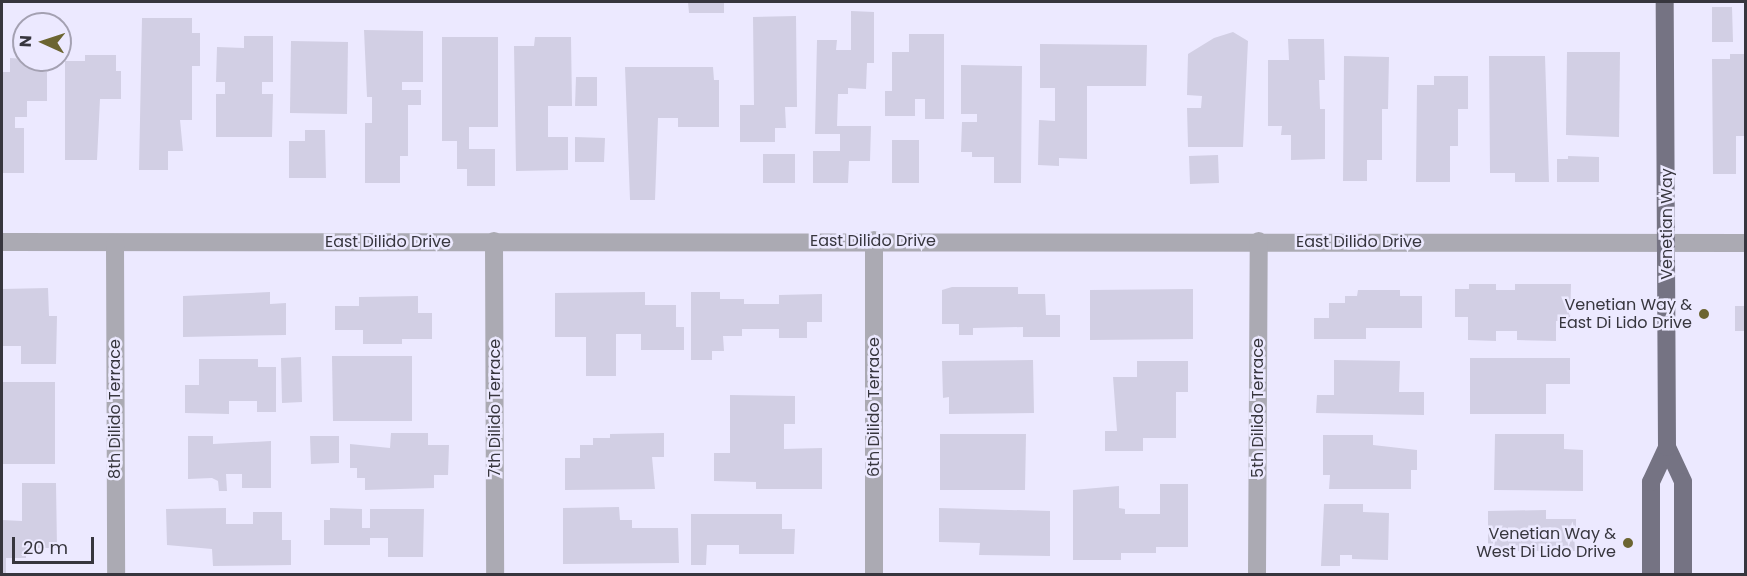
<!DOCTYPE html>
<style>
body{margin:0}
#map{position:relative;width:1747px;height:576px;overflow:hidden;background:#ece9ff;font-family:Poppins,sans-serif}
div>[style]{position:absolute}
.building>*{inset:0;background:#d2cfe4}
.minor>*{height:18px;margin:-9px;padding:0 9px;transform-origin:9px;border-radius:9px;background:#abaab3}
.major>*{height:18px;margin:-9px;padding:0 9px;transform-origin:9px;border-radius:9px;background:#757383}
.dots>*{width:16px;height:16px;translate:-50% -50%;box-sizing:border-box;border:3px solid #ece9ff;border-radius:50%}
span{translate:-50% -50%;white-space:nowrap;text-align:center;line-height:1.15;-webkit-text-stroke:5px #ece9ff;paint-order:stroke}
.street-label{font-size:16px;color:#37363e}
.poi-label{font-size:16px;color:#37363e}
.right{translate:-100% -50%;text-align:right}
.frame{position:absolute;inset:0;border:3px solid #37363e;pointer-events:none}
.north{position:absolute;left:12px;top:12px;width:60px;height:60px;box-sizing:border-box;background:#ece9ff;border:2px solid #a4a1b2;border-radius:50%;rotate:273deg;font-size:16px;font-weight:700;line-height:24px;text-align:center;color:#37363e}
.north::after{content:'';display:block;margin:auto;width:21px;height:27px;background:#6c6531;clip-path:polygon(50% 0,100% 100%,50% 72%,0 100%)}
.scale{position:absolute;left:12px;top:537px;width:82px;height:27px;box-sizing:border-box;border:3px solid #37363e;border-top:0;padding-left:8px;font-size:18px;line-height:21px;white-space:nowrap;color:#37363e;-webkit-text-stroke:4px #ece9ff;paint-order:stroke}
</style>
<div id="map">
<div class="building">
<div style="clip-path:polygon(688px 2px,724px 2px,724px 13px,689px 13px)"></div>
<div style="clip-path:polygon(1712px 7px,1732px 7px,1733px 42px,1712px 42px)"></div>
<div style="clip-path:polygon(851px 11px,874px 12px,874px 63px,867px 63px,866px 89px,848px 88px,848px 94px,838px 94px,837px 126px,871px 126px,870px 161px,849px 161px,848px 183px,813px 183px,813px 151px,840px 151px,840px 134px,815px 134px,817px 40px,837px 40px,836px 50px,851px 50px)"></div>
<div style="clip-path:polygon(796px 16px,797px 107px,785px 107px,786px 128px,775px 128px,775px 142px,740px 142px,740px 105px,754px 105px,753px 17px)"></div>
<div style="clip-path:polygon(142px 18px,192px 18px,192px 33px,200px 33px,200px 66px,192px 66px,192px 120px,180px 120px,183px 151px,168px 151px,168px 170px,139px 170px)"></div>
<div style="clip-path:polygon(364px 30px,423px 31px,423px 82px,402px 82px,402px 90px,421px 90px,421px 105px,408px 105px,408px 156px,400px 156px,400px 183px,365px 183px,365px 123px,372px 123px,372px 97px,367px 97px)"></div>
<div style="clip-path:polygon(1233px 32px,1248px 41px,1243px 147px,1188px 147px,1187px 108px,1201px 108px,1202px 96px,1187px 95px,1188px 54px,1214px 38px)"></div>
<div style="clip-path:polygon(909px 34px,944px 34px,944px 119px,925px 119px,925px 99px,915px 99px,915px 116px,885px 116px,885px 91px,892px 91px,892px 52px,909px 52px)"></div>
<div style="clip-path:polygon(244px 36px,273px 36px,273px 82px,262px 82px,262px 94px,273px 94px,272px 137px,216px 137px,216px 94px,225px 94px,225px 82px,216px 82px,217px 47px,244px 48px)"></div>
<div style="clip-path:polygon(442px 37px,498px 37px,498px 127px,469px 127px,469px 149px,495px 149px,495px 186px,467px 186px,467px 169px,457px 169px,457px 141px,442px 141px)"></div>
<div style="clip-path:polygon(535px 37px,571px 37px,572px 106px,548px 106px,548px 137px,568px 137px,568px 170px,516px 171px,514px 46px,534px 46px)"></div>
<div style="clip-path:polygon(1288px 39px,1324px 39px,1325px 80px,1319px 80px,1320px 109px,1325px 109px,1325px 159px,1291px 160px,1291px 135px,1281px 135px,1282px 126px,1268px 126px,1268px 60px,1289px 60px)"></div>
<div style="clip-path:polygon(291px 41px,348px 42px,347px 114px,290px 113px)"></div>
<div style="clip-path:polygon(1040px 44px,1147px 45px,1146px 86px,1087px 86px,1087px 159px,1059px 158px,1059px 166px,1038px 165px,1039px 120px,1055px 121px,1055px 88px,1040px 88px)"></div>
<div style="clip-path:polygon(1567px 52px,1620px 52px,1619px 137px,1566px 135px)"></div>
<div style="clip-path:polygon(1730px 54px,1746px 54px,1746px 136px,1736px 136px,1736px 174px,1713px 174px,1712px 59px,1730px 59px)"></div>
<div style="clip-path:polygon(85px 55px,116px 55px,116px 71px,121px 71px,121px 99px,100px 99px,97px 160px,65px 160px,65px 61px,85px 61px)"></div>
<div style="clip-path:polygon(1344px 56px,1389px 57px,1388px 109px,1382px 109px,1382px 160px,1367px 160px,1367px 181px,1343px 181px)"></div>
<div style="clip-path:polygon(1489px 56px,1545px 56px,1549px 182px,1515px 182px,1515px 173px,1490px 173px)"></div>
<div style="clip-path:polygon(10px 58px,43px 60px,42px 72px,47px 72px,47px 101px,27px 101px,27px 117px,15px 117px,15px 128px,24px 128px,24px 173px,2px 173px,2px 72px,10px 72px)"></div>
<div style="clip-path:polygon(961px 65px,1022px 66px,1021px 183px,994px 183px,994px 157px,972px 157px,972px 152px,961px 152px,962px 122px,977px 122px,977px 114px,961px 114px)"></div>
<div style="clip-path:polygon(625px 67px,713px 67px,714px 80px,719px 80px,719px 127px,678px 127px,678px 118px,658px 118px,655px 200px,630px 200px)"></div>
<div style="clip-path:polygon(1434px 76px,1468px 76px,1468px 109px,1458px 109px,1458px 146px,1450px 146px,1450px 182px,1416px 182px,1417px 85px,1434px 85px)"></div>
<div style="clip-path:polygon(576px 77px,597px 77px,597px 106px,575px 106px)"></div>
<div style="clip-path:polygon(305px 130px,325px 130px,326px 178px,289px 178px,289px 141px,305px 141px)"></div>
<div style="clip-path:polygon(575px 137px,605px 138px,604px 162px,575px 162px)"></div>
<div style="clip-path:polygon(892px 140px,919px 140px,919px 183px,892px 183px)"></div>
<div style="clip-path:polygon(763px 154px,795px 154px,795px 183px,763px 183px)"></div>
<div style="clip-path:polygon(1218px 155px,1219px 183px,1190px 184px,1189px 156px)"></div>
<div style="clip-path:polygon(1568px 156px,1599px 157px,1599px 182px,1557px 182px,1557px 159px,1568px 159px)"></div>
<div style="clip-path:polygon(1469px 284px,1496px 284px,1496px 290px,1515px 290px,1515px 284px,1571px 284px,1570px 321px,1556px 321px,1556px 341px,1517px 340px,1517px 331px,1496px 331px,1496px 341px,1468px 340px,1468px 317px,1455px 317px,1455px 289px,1469px 289px)"></div>
<div style="clip-path:polygon(952px 287px,1018px 287px,1018px 294px,1045px 294px,1046px 315px,1060px 315px,1060px 337px,1023px 337px,1023px 327px,973px 328px,973px 335px,959px 335px,959px 324px,942px 324px,942px 290px)"></div>
<div style="clip-path:polygon(48px 288px,49px 316px,57px 316px,56px 364px,21px 364px,21px 346px,2px 346px,2px 289px)"></div>
<div style="clip-path:polygon(1193px 289px,1193px 339px,1090px 340px,1090px 290px)"></div>
<div style="clip-path:polygon(1358px 290px,1400px 290px,1400px 296px,1422px 296px,1422px 328px,1366px 328px,1366px 339px,1314px 339px,1314px 318px,1329px 318px,1329px 303px,1345px 303px,1345px 296px,1357px 296px)"></div>
<div style="clip-path:polygon(270px 292px,270px 304px,286px 303px,286px 335px,183px 337px,183px 296px)"></div>
<div style="clip-path:polygon(645px 292px,645px 305px,676px 305px,676px 327px,684px 327px,684px 350px,641px 350px,641px 334px,616px 334px,616px 376px,586px 376px,586px 337px,555px 337px,555px 293px)"></div>
<div style="clip-path:polygon(691px 292px,720px 292px,720px 299px,744px 299px,744px 304px,779px 304px,779px 295px,822px 294px,822px 322px,807px 322px,807px 338px,779px 338px,779px 329px,742px 329px,742px 336px,723px 336px,724px 351px,712px 351px,712px 360px,691px 360px)"></div>
<div style="clip-path:polygon(418px 296px,418px 313px,432px 313px,432px 339px,402px 339px,402px 344px,363px 344px,363px 330px,335px 330px,335px 306px,359px 306px,359px 297px)"></div>
<div style="clip-path:polygon(1735px 306px,1746px 306px,1746px 331px,1735px 331px)"></div>
<div style="clip-path:polygon(332px 356px,412px 356px,412px 421px,333px 421px)"></div>
<div style="clip-path:polygon(301px 357px,302px 402px,282px 403px,281px 358px)"></div>
<div style="clip-path:polygon(1470px 358px,1570px 358px,1570px 384px,1546px 384px,1546px 414px,1470px 414px)"></div>
<div style="clip-path:polygon(199px 359px,258px 359px,258px 367px,276px 367px,276px 412px,257px 412px,257px 401px,229px 401px,229px 414px,185px 413px,185px 385px,199px 385px)"></div>
<div style="clip-path:polygon(1033px 360px,1034px 413px,949px 414px,949px 397px,943px 398px,942px 361px)"></div>
<div style="clip-path:polygon(1334px 360px,1400px 361px,1399px 392px,1424px 392px,1424px 415px,1316px 413px,1317px 395px,1334px 395px)"></div>
<div style="clip-path:polygon(1137px 361px,1188px 361px,1188px 392px,1176px 392px,1176px 438px,1143px 438px,1143px 451px,1105px 451px,1105px 431px,1117px 431px,1113px 377px,1137px 377px)"></div>
<div style="clip-path:polygon(2px 382px,55px 382px,55px 464px,2px 464px)"></div>
<div style="clip-path:polygon(730px 395px,795px 396px,795px 424px,784px 424px,784px 449px,822px 448px,822px 489px,756px 489px,756px 482px,714px 481px,714px 453px,730px 453px)"></div>
<div style="clip-path:polygon(391px 433px,428px 433px,428px 445px,449px 445px,448px 475px,434px 475px,434px 488px,365px 490px,365px 478px,357px 478px,357px 468px,350px 468px,350px 444px,390px 448px)"></div>
<div style="clip-path:polygon(664px 433px,664px 457px,652px 457px,655px 489px,565px 490px,565px 458px,580px 458px,580px 445px,593px 445px,593px 438px,610px 438px,610px 434px)"></div>
<div style="clip-path:polygon(940px 434px,1026px 434px,1025px 490px,940px 490px)"></div>
<div style="clip-path:polygon(1495px 434px,1564px 434px,1564px 449px,1583px 450px,1583px 491px,1494px 490px)"></div>
<div style="clip-path:polygon(1323px 435px,1373px 435px,1373px 445px,1417px 450px,1417px 470px,1411px 470px,1411px 489px,1329px 489px,1330px 475px,1323px 475px)"></div>
<div style="clip-path:polygon(188px 436px,213px 436px,213px 444px,271px 441px,271px 488px,242px 488px,242px 474px,226px 474px,227px 491px,219px 491px,218px 481px,212px 478px,188px 479px)"></div>
<div style="clip-path:polygon(310px 436px,339px 436px,339px 463px,311px 464px)"></div>
<div style="clip-path:polygon(22px 483px,56px 483px,57px 548px,36px 548px,35px 553px,26px 552px,26px 558px,6px 558px,6px 574px,2px 574px,2px 520px,22px 521px)"></div>
<div style="clip-path:polygon(1160px 484px,1188px 484px,1188px 547px,1156px 547px,1156px 553px,1121px 553px,1121px 560px,1073px 560px,1073px 490px,1119px 486px,1119px 508px,1125px 509px,1125px 514px,1160px 514px)"></div>
<div style="clip-path:polygon(1324px 504px,1363px 504px,1363px 512px,1389px 513px,1388px 560px,1352px 559px,1352px 555px,1340px 555px,1340px 566px,1321px 566px)"></div>
<div style="clip-path:polygon(619px 507px,620px 520px,632px 520px,632px 528px,678px 528px,679px 563px,563px 564px,563px 508px)"></div>
<div style="clip-path:polygon(226px 508px,226px 524px,253px 524px,253px 512px,282px 512px,282px 540px,291px 540px,291px 565px,213px 566px,212px 549px,167px 545px,166px 509px)"></div>
<div style="clip-path:polygon(330px 508px,362px 509px,362px 528px,370px 528px,370px 509px,424px 509px,423px 557px,388px 557px,388px 538px,370px 538px,370px 545px,324px 545px,324px 520px,330px 520px)"></div>
<div style="clip-path:polygon(939px 508px,1050px 511px,1050px 556px,979px 555px,980px 543px,939px 542px)"></div>
<div style="clip-path:polygon(1546px 510px,1546px 519px,1576px 519px,1576px 551px,1513px 551px,1513px 555px,1488px 556px,1488px 511px)"></div>
<div style="clip-path:polygon(691px 514px,782px 514px,782px 529px,795px 529px,794px 554px,739px 554px,739px 545px,707px 545px,706px 565px,691px 565px)"></div>
</div>
<div class="minor">
<div style="left:494px;top:241px;width:333px;rotate:89.8deg"></div>
<div style="left:2px;top:242px;width:1744px;rotate:0.03deg"></div>
<div style="left:115px;top:243px;width:331px;rotate:89.8deg"></div>
<div style="left:874px;top:574px;width:334px;rotate:-90deg"></div>
<div style="left:1257px;top:574px;width:333px;rotate:-89.7deg"></div>
</div>
<div class="major">
<div style="left:1667px;top:447px;width:38px;rotate:65deg"></div>
<div style="left:1683px;top:482px;width:92px;rotate:90deg"></div>
<div style="left:1651px;top:574px;width:92px;rotate:-90deg"></div>
<div style="left:1651px;top:482px;width:38px;rotate:-65deg"></div>
<div style="left:1667px;top:447px;width:445px;rotate:-90.3deg"></div>
</div>
<div class="dots">
<div style="left:1704px;top:314px;background:#6c6531"></div>
<div style="left:1628px;top:543px;background:#6c6531"></div>
</div>
<div class="street-label">
<span style="left:1667px;top:224px;rotate:-90deg">Venetian Way</span>
<span style="left:873px;top:241px">East Dilido Drive</span>
<span style="left:388px;top:242px">East Dilido Drive</span>
<span style="left:1359px;top:242px">East Dilido Drive</span>
<span style="left:874px;top:407px;rotate:-90deg">6th Dilido Terrace</span>
<span style="left:495px;top:408px;rotate:-90deg">7th Dilido Terrace</span>
<span style="left:1258px;top:408px;rotate:-90deg">5th Dilido Terrace</span>
<span style="left:115px;top:409px;rotate:-90deg">8th Dilido Terrace</span>
</div>
<div class="poi-label">
<span class="right" style="left:1692px;top:314px">Venetian Way &amp;<br>East Di Lido Drive</span>
<span class="right" style="left:1616px;top:543px">Venetian Way &amp;<br>West Di Lido Drive</span>
</div>
<div class="frame"></div>
<div class="north">N</div>
<div class="scale">20 m</div>
</div>
